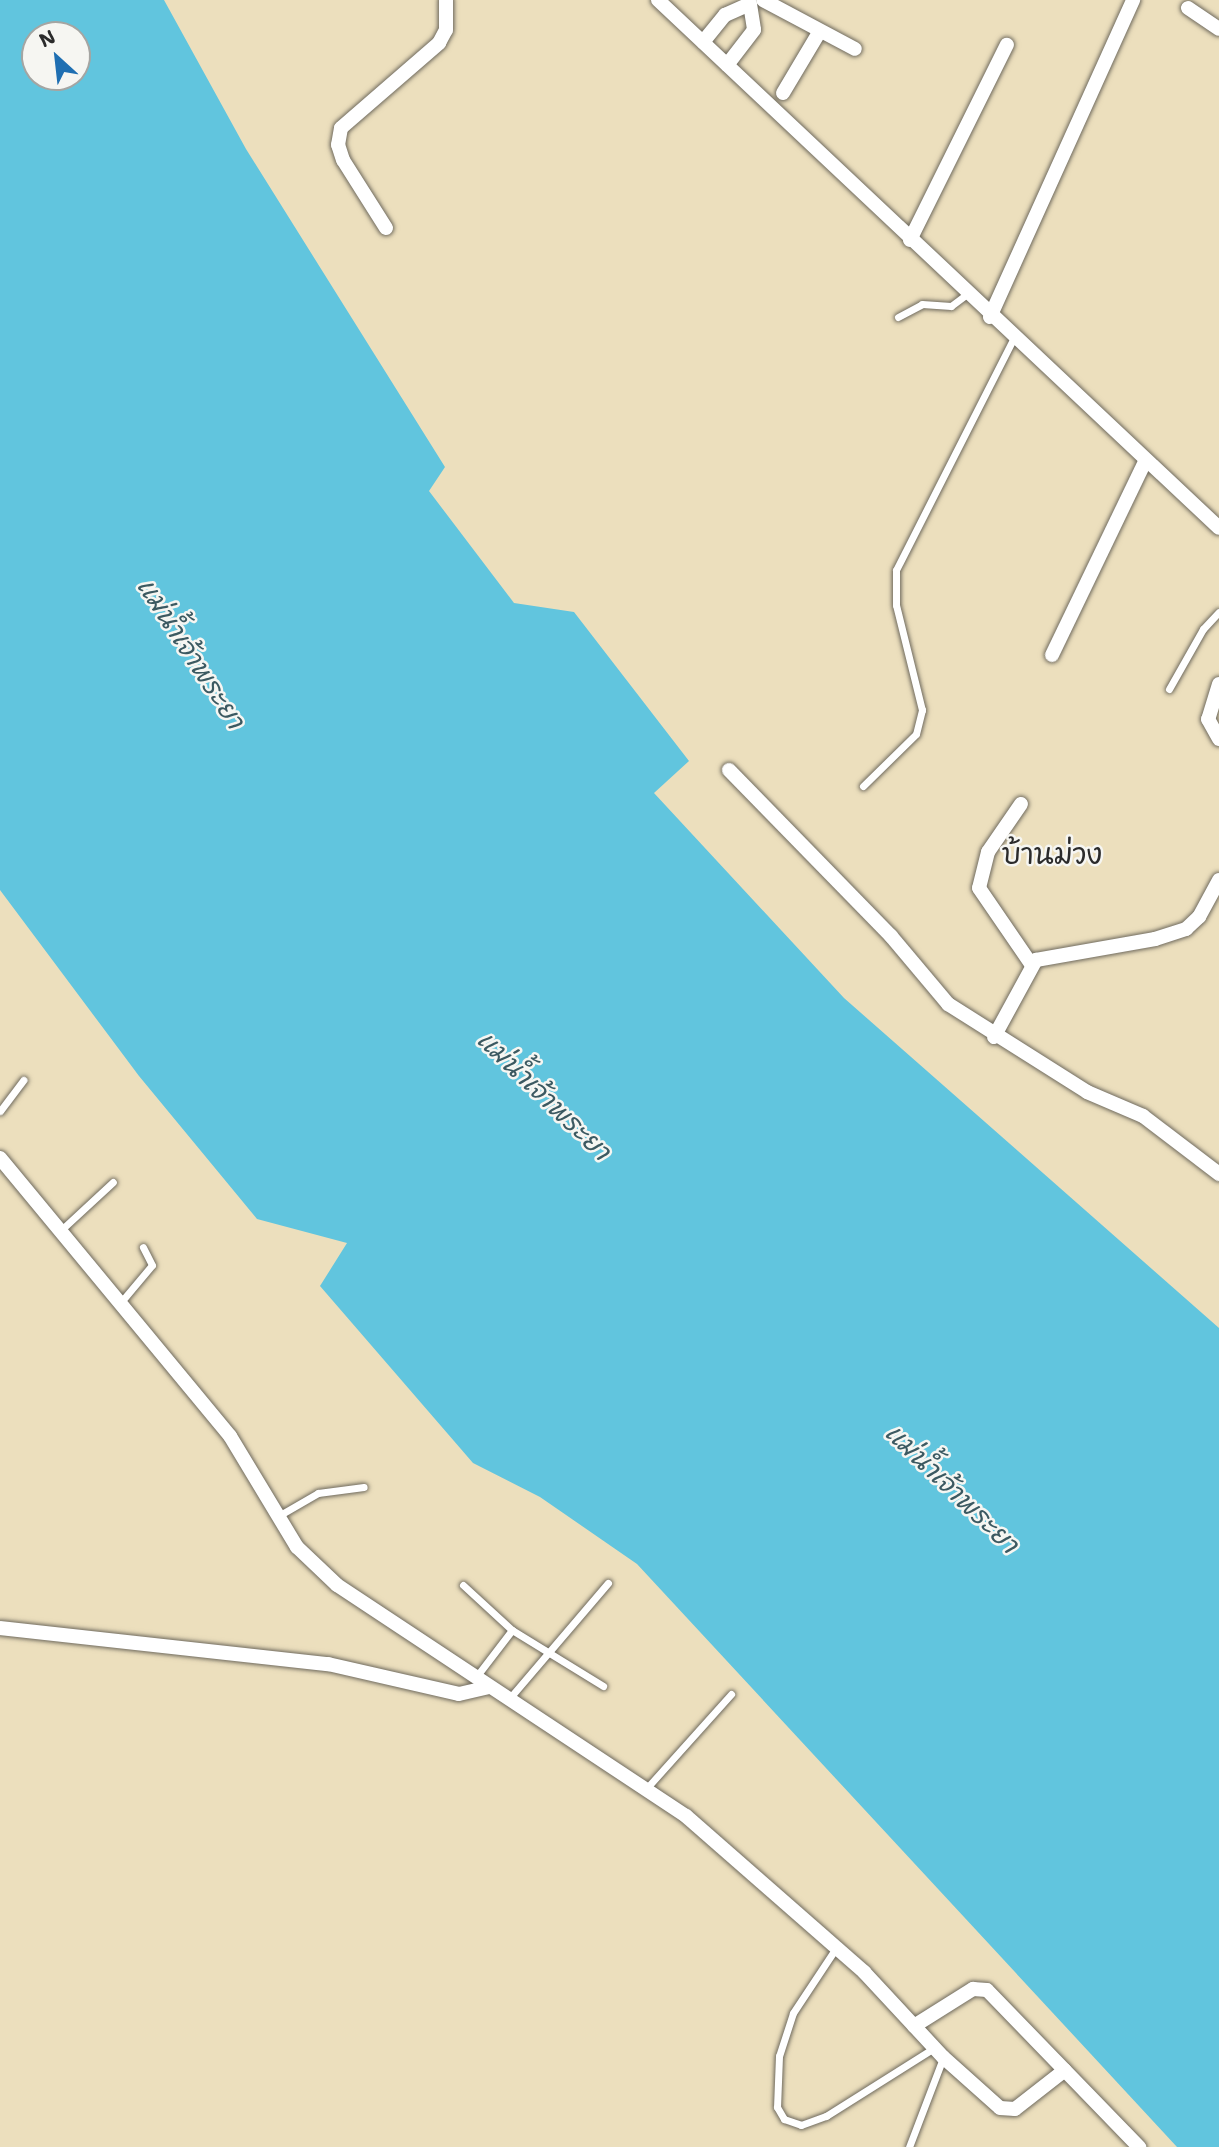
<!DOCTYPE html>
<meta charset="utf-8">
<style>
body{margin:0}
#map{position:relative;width:1219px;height:2147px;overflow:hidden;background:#ecdfbd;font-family:"Shantell Sans","Playpen Sans Thai",sans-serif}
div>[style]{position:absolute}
.water>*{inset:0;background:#61c5de}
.roads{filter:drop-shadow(0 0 2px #6f6a5e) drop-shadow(0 0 2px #6f6a5e)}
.service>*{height:7px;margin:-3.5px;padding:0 3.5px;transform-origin:3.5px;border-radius:3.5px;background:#fff}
.minor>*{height:14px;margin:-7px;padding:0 7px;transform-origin:7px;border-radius:7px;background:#fff}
span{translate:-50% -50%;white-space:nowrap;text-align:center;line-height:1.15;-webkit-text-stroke:5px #f6f6f2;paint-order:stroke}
.water-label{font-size:26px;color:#3b5961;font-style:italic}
.quarter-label{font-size:28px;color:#2b2b2b}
.north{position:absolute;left:21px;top:21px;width:70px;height:70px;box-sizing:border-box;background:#f6f6f2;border:2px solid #a5a5a2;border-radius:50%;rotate:333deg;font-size:19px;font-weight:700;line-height:28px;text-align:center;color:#2b2b2b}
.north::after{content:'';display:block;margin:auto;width:24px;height:32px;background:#1f6fb2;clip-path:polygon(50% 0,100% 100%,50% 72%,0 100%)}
</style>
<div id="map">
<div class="water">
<div style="clip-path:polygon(evenodd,0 0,164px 0,246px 149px,445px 467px,429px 491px,514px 603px,574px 612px,689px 761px,654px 793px,844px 998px,1219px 1328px,1219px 2147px,1177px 2147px,637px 1564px,540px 1497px,473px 1463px,320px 1286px,347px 1243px,257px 1219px,139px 1076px,0 890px,0 0,35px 35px,77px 35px,77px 77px,35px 77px,35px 35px)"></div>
</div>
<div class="roads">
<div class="service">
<div style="left:898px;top:317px;width:27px;rotate:-28deg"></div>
<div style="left:922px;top:304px;width:29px;rotate:4deg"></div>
<div style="left:951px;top:306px;width:20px;rotate:-37deg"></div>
<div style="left:1169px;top:689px;width:69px;rotate:-60.5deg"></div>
<div style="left:1203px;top:629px;width:23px;rotate:-47deg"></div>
<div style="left:863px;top:786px;width:74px;rotate:-44.5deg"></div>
<div style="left:916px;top:734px;width:25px;rotate:-76deg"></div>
<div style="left:922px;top:710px;width:108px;rotate:-103.9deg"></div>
<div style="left:896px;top:605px;width:35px;rotate:-90deg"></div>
<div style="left:896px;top:570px;width:261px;rotate:-63.1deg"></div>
<div style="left:0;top:1111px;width:39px;rotate:-53deg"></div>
<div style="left:60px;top:1231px;width:72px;rotate:-42.8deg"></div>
<div style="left:121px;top:1302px;width:48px;rotate:-50deg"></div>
<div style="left:152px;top:1265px;width:20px;rotate:-117deg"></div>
<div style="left:280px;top:1515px;width:44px;rotate:-30.1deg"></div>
<div style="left:318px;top:1493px;width:46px;rotate:-7.4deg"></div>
<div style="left:463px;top:1585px;width:67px;rotate:42.6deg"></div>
<div style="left:512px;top:1630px;width:59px;rotate:127.5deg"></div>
<div style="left:512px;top:1630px;width:107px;rotate:31.6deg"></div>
<div style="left:508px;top:1700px;width:154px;rotate:-49.5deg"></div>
<div style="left:645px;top:1790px;width:129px;rotate:-48.1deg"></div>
<div style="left:836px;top:1948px;width:78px;rotate:123.5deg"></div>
<div style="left:793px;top:2013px;width:45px;rotate:108deg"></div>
<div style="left:779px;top:2056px;width:51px;rotate:92.2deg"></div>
<div style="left:777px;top:2107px;width:14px;rotate:60deg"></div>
<div style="left:784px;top:2119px;width:18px;rotate:19deg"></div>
<div style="left:801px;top:2125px;width:27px;rotate:-20deg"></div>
<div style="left:826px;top:2116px;width:128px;rotate:-32.2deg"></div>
<div style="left:909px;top:2147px;width:95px;rotate:-69.1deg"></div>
</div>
<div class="minor">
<div style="left:658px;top:0;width:770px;rotate:43.26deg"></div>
<div style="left:763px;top:0;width:104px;rotate:28deg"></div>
<div style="left:1188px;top:8px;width:37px;rotate:34deg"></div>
<div style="left:703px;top:42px;width:35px;rotate:-51deg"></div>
<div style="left:725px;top:15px;width:27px;rotate:-24deg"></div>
<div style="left:750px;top:4px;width:26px;rotate:81deg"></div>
<div style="left:754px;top:30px;width:44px;rotate:127.6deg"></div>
<div style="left:783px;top:93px;width:72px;rotate:-59.2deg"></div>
<div style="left:386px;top:228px;width:80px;rotate:-122.3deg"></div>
<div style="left:343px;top:160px;width:16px;rotate:-108deg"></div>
<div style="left:338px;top:145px;width:17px;rotate:-80deg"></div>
<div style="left:341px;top:128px;width:130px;rotate:-40.9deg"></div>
<div style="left:439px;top:43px;width:15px;rotate:-62deg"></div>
<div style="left:446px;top:30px;width:30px;rotate:-90deg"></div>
<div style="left:910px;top:240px;width:218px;rotate:-63.6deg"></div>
<div style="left:990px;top:317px;width:348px;rotate:-65.7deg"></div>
<div style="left:1052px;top:655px;width:216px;rotate:-64.3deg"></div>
<div style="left:1219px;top:684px;width:37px;rotate:107deg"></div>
<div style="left:1208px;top:719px;width:23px;rotate:61deg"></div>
<div style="left:729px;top:770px;width:232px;rotate:45.7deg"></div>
<div style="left:891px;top:936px;width:89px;rotate:50deg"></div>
<div style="left:948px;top:1004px;width:165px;rotate:32.3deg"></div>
<div style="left:1087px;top:1092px;width:61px;rotate:23.2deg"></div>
<div style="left:1143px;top:1116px;width:96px;rotate:37.3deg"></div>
<div style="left:1021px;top:804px;width:58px;rotate:124.5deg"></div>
<div style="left:988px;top:852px;width:37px;rotate:104deg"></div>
<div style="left:979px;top:888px;width:92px;rotate:55.6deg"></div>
<div style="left:994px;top:1037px;width:88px;rotate:-61.4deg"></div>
<div style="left:1036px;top:960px;width:121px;rotate:-10deg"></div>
<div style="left:1155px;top:939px;width:33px;rotate:-18deg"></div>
<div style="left:1186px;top:929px;width:18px;rotate:-43deg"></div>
<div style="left:1199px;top:917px;width:42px;rotate:-61.6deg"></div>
<div style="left:0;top:1158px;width:361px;rotate:50.4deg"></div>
<div style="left:230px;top:1436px;width:130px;rotate:58.9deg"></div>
<div style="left:297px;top:1547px;width:55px;rotate:43.5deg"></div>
<div style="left:337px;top:1585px;width:419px;rotate:33.5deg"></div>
<div style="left:686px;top:1816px;width:237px;rotate:41.2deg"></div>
<div style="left:864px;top:1972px;width:116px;rotate:47.1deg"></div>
<div style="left:943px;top:2057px;width:76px;rotate:41.8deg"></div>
<div style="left:1000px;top:2108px;width:15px;rotate:4deg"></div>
<div style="left:1015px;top:2109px;width:63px;rotate:-38deg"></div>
<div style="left:0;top:1628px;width:330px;rotate:6.3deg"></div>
<div style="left:328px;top:1664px;width:134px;rotate:12.9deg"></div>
<div style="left:459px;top:1694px;width:31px;rotate:-13deg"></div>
<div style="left:914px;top:2026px;width:70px;rotate:-32.1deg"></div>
<div style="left:973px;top:1989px;width:14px;rotate:4deg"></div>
<div style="left:987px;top:1990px;width:219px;rotate:45.9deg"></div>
</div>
</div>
<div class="water-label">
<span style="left:191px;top:653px;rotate:57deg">แม่น้ำเจ้าพระยา</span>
<span style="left:544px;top:1095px;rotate:44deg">แม่น้ำเจ้าพระยา</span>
<span style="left:952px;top:1488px;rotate:44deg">แม่น้ำเจ้าพระยา</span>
</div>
<div class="quarter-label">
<span style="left:1052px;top:854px">บ้านม่วง</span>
</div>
<div class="north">N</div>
</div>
